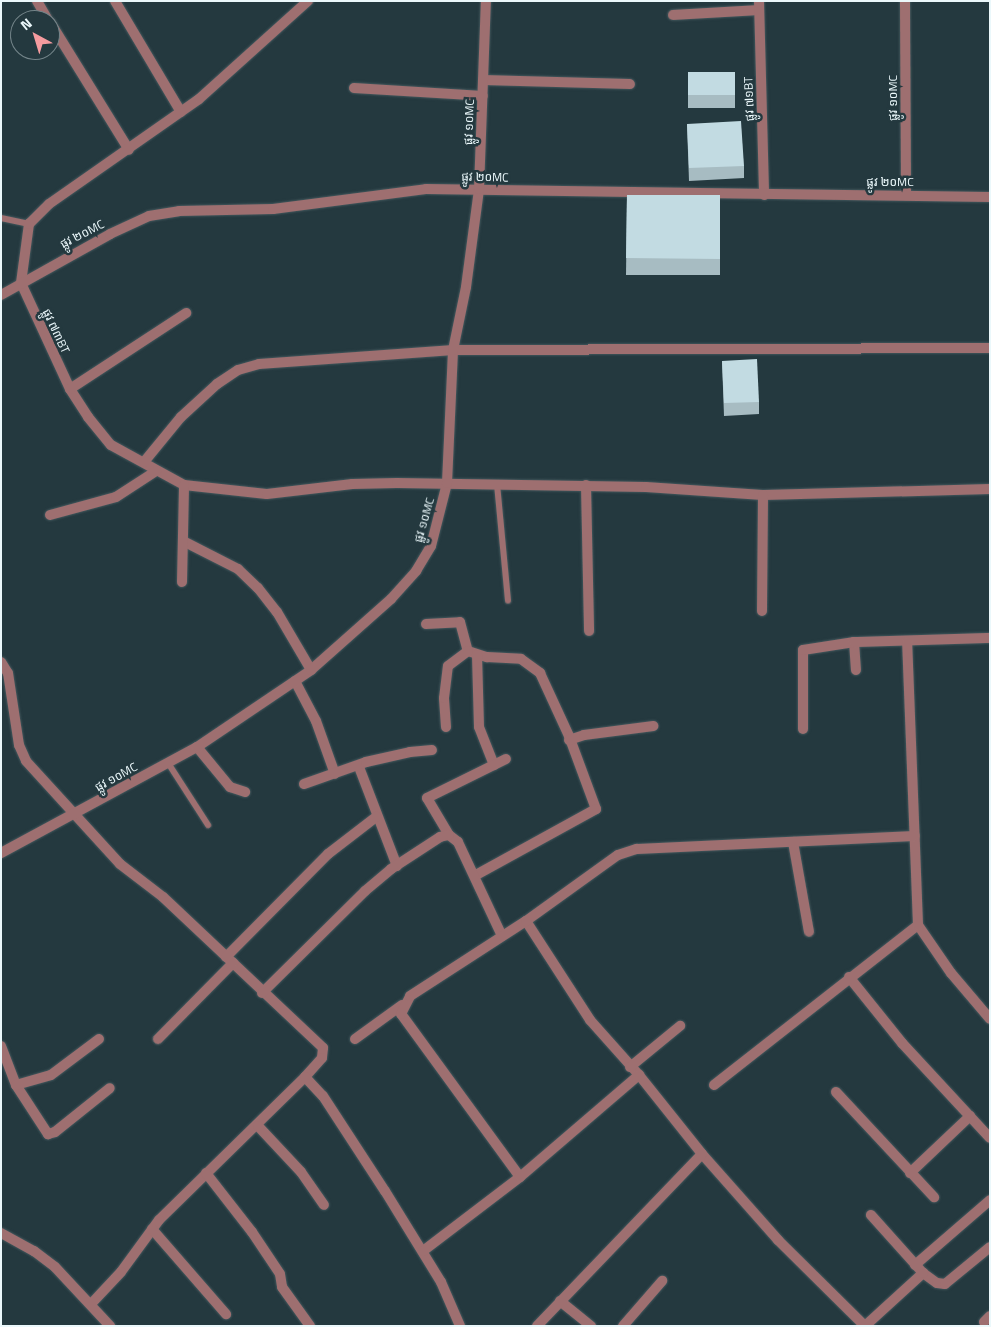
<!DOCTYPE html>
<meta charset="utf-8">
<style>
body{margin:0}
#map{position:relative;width:991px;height:1327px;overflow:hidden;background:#24393f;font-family:"Titillium Web","Noto Sans Khmer",sans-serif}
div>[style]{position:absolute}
.roads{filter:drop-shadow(0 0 1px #44585d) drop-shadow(0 0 1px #44585d)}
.service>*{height:6px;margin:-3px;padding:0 3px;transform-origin:3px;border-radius:3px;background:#9e6f70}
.minor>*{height:10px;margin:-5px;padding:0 5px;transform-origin:5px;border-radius:5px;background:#9e6f70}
.tertiary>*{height:10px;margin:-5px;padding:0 5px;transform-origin:5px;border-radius:5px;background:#9e6f70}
.wall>*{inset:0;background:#a7bcc2}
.building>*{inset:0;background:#c2dbe2}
span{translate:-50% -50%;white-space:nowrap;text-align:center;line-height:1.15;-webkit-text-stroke:5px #24393f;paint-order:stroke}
.street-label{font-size:12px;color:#ebf8fb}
.frame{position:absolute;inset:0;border:2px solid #ebf8fb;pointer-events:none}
.north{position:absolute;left:10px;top:10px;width:50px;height:50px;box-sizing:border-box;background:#24393f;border:1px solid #74858a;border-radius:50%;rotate:321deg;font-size:14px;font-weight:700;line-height:20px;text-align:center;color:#ebf8fb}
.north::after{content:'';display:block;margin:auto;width:18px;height:22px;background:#f59b9f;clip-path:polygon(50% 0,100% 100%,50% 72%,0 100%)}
</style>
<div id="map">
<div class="roads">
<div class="service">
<div style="left:1px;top:218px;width:29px;rotate:12deg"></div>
<div style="left:497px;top:484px;width:117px;rotate:84.6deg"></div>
<div style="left:168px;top:763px;width:74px;rotate:57.2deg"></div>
</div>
<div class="minor">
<div style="left:37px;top:1px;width:22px;rotate:60deg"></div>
<div style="left:115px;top:1px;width:129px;rotate:59.3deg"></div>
<div style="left:905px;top:1px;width:193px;rotate:89.7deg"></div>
<div style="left:673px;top:15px;width:86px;rotate:-3.3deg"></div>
<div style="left:50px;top:22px;width:150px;rotate:58.3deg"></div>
<div style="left:483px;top:80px;width:147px;rotate:1.6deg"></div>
<div style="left:354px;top:88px;width:129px;rotate:3.5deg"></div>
<div style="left:21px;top:283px;width:117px;rotate:65.2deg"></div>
<div style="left:70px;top:389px;width:33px;rotate:57deg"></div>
<div style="left:88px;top:417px;width:36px;rotate:51deg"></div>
<div style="left:111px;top:445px;width:83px;rotate:28.7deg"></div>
<div style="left:184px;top:485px;width:83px;rotate:6.2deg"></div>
<div style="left:267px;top:494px;width:86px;rotate:-6.7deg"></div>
<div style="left:352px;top:484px;width:45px;rotate:-1.3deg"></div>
<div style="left:397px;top:483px;width:249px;rotate:0.9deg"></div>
<div style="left:646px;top:487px;width:117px;rotate:3.9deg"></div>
<div style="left:763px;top:495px;width:227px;rotate:-1.5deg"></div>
<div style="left:70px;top:389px;width:139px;rotate:-33.2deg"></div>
<div style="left:144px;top:462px;width:58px;rotate:-50.6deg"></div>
<div style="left:181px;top:417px;width:49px;rotate:-42.5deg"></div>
<div style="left:217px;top:384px;width:25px;rotate:-34deg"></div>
<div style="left:238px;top:370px;width:22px;rotate:-16deg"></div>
<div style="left:259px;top:364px;width:195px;rotate:-4.1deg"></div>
<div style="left:453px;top:350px;width:537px;rotate:-0.21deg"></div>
<div style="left:586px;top:485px;width:146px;rotate:88.8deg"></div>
<div style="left:50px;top:515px;width:68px;rotate:-15.3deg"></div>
<div style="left:116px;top:497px;width:48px;rotate:-33deg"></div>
<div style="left:183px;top:541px;width:62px;rotate:27deg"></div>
<div style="left:238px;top:569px;width:28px;rotate:44deg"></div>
<div style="left:258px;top:588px;width:31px;rotate:52deg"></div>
<div style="left:277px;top:612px;width:67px;rotate:59.6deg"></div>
<div style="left:182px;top:582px;width:97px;rotate:-88.8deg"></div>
<div style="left:762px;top:611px;width:116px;rotate:-89.5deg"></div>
<div style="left:426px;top:624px;width:34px;rotate:-3deg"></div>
<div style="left:460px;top:622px;width:30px;rotate:75deg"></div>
<div style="left:854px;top:642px;width:28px;rotate:86deg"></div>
<div style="left:468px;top:651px;width:20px;rotate:18deg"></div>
<div style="left:487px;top:657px;width:34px;rotate:3deg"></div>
<div style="left:521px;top:659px;width:24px;rotate:36deg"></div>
<div style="left:540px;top:673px;width:69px;rotate:65.3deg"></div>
<div style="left:569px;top:736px;width:78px;rotate:69.7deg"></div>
<div style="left:596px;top:809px;width:137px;rotate:151.2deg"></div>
<div style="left:477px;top:655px;width:72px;rotate:88.4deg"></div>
<div style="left:479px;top:727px;width:41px;rotate:68.5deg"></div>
<div style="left:1px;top:662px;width:13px;rotate:58deg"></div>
<div style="left:8px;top:673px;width:73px;rotate:81.3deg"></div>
<div style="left:19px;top:745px;width:17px;rotate:66deg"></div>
<div style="left:26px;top:761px;width:139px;rotate:47.6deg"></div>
<div style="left:120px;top:864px;width:54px;rotate:37.5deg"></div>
<div style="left:163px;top:897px;width:220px;rotate:43.3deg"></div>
<div style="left:323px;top:1048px;width:10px;rotate:96deg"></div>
<div style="left:322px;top:1058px;width:25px;rotate:132deg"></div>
<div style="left:305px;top:1077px;width:204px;rotate:135.6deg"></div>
<div style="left:159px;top:1220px;width:64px;rotate:126.2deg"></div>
<div style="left:121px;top:1272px;width:44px;rotate:133.2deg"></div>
<div style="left:295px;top:681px;width:45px;rotate:62.3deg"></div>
<div style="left:316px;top:721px;width:56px;rotate:70.3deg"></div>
<div style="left:446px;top:727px;width:29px;rotate:-94deg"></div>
<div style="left:444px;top:698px;width:32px;rotate:-83deg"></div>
<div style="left:448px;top:666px;width:25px;rotate:-37deg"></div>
<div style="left:803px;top:729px;width:79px;rotate:-90deg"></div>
<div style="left:803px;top:650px;width:52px;rotate:-8.9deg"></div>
<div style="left:854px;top:642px;width:136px;rotate:-1.7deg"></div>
<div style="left:569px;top:740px;width:16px;rotate:-18deg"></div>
<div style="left:584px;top:735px;width:70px;rotate:-7.4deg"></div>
<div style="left:197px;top:747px;width:52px;rotate:50.5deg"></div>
<div style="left:230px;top:787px;width:16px;rotate:18deg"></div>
<div style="left:359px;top:767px;width:106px;rotate:69deg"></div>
<div style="left:304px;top:784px;width:66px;rotate:-19.5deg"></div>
<div style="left:366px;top:762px;width:45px;rotate:-12.8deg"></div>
<div style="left:410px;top:752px;width:22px;rotate:-5deg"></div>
<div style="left:793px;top:842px;width:91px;rotate:79.9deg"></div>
<div style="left:526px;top:921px;width:118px;rotate:57.1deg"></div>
<div style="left:590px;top:1020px;width:74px;rotate:48.3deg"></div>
<div style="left:639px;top:1075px;width:101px;rotate:51.4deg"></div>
<div style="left:702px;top:1154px;width:115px;rotate:48.5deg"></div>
<div style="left:778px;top:1240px;width:122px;rotate:44.7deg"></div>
<div style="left:918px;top:925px;width:58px;rotate:55.5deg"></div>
<div style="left:951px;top:973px;width:60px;rotate:49.7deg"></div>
<div style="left:502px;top:936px;width:104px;rotate:-115.1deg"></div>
<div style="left:458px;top:842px;width:11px;rotate:-142deg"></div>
<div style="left:449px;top:835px;width:43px;rotate:-120.7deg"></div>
<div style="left:427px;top:798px;width:88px;rotate:-26.3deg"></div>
<div style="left:226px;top:957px;width:145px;rotate:-45.3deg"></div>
<div style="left:328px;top:854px;width:61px;rotate:-37.6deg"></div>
<div style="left:849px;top:977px;width:85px;rotate:51.2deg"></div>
<div style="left:902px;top:1043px;width:129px;rotate:47.2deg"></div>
<div style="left:262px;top:993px;width:145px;rotate:-44.7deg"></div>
<div style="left:365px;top:891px;width:34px;rotate:-40deg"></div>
<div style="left:391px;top:869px;width:59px;rotate:-33.1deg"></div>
<div style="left:440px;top:837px;width:9px;rotate:-13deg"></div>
<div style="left:158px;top:1039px;width:107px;rotate:-45.4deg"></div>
<div style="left:355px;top:1039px;width:58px;rotate:-35.9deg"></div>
<div style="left:1px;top:1046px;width:42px;rotate:69deg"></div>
<div style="left:16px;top:1085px;width:59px;rotate:56.9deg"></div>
<div style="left:48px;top:1134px;width:7px;rotate:-16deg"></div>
<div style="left:55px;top:1132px;width:70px;rotate:-38.7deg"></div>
<div style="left:630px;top:1067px;width:65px;rotate:-39.4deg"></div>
<div style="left:305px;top:1077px;width:26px;rotate:47deg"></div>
<div style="left:323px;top:1096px;width:113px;rotate:56.9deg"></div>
<div style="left:385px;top:1191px;width:107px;rotate:58.4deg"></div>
<div style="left:441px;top:1282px;width:48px;rotate:66.6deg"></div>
<div style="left:16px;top:1085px;width:36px;rotate:-16deg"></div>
<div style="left:51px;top:1075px;width:60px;rotate:-36.9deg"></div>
<div style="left:714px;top:1085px;width:259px;rotate:-38.1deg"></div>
<div style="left:918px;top:925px;width:283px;rotate:-92.2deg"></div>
<div style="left:836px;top:1092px;width:144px;rotate:47deg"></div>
<div style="left:258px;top:1126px;width:63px;rotate:46.9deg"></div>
<div style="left:301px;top:1172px;width:40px;rotate:55.1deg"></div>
<div style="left:206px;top:1173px;width:75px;rotate:52.1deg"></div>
<div style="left:252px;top:1232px;width:50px;rotate:56.3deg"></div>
<div style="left:280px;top:1274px;width:13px;rotate:81deg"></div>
<div style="left:282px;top:1287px;width:48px;rotate:54.3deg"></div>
<div style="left:910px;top:1173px;width:83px;rotate:-43.5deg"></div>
<div style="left:520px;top:1177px;width:202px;rotate:-126.1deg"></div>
<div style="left:401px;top:1014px;width:20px;rotate:-63deg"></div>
<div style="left:410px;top:996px;width:138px;rotate:-32.9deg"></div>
<div style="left:526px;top:921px;width:113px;rotate:-35.7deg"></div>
<div style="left:618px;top:855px;width:20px;rotate:-18deg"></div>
<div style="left:637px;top:849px;width:278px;rotate:-2.7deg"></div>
<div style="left:152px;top:1229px;width:113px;rotate:49deg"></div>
<div style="left:1px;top:1233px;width:38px;rotate:29deg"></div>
<div style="left:34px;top:1251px;width:26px;rotate:37deg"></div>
<div style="left:55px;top:1267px;width:81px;rotate:47deg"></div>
<div style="left:423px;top:1251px;width:122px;rotate:-37.3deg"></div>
<div style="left:520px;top:1177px;width:157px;rotate:-40.6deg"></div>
<div style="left:915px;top:1265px;width:99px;rotate:-40.9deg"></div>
<div style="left:923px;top:1273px;width:17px;rotate:36deg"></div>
<div style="left:937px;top:1283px;width:8px;rotate:7deg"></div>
<div style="left:945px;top:1284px;width:58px;rotate:-39.4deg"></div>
<div style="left:560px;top:1301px;width:40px;rotate:39deg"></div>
<div style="left:984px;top:1322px;width:8px;rotate:-45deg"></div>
<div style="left:537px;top:1326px;width:238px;rotate:-46.2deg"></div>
<div style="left:623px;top:1326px;width:60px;rotate:-49.1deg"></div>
<div style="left:865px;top:1326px;width:79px;rotate:-42.4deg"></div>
<div style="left:923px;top:1273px;width:78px;rotate:-131.9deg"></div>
</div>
<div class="tertiary">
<div style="left:759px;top:1px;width:194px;rotate:88.5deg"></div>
<div style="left:21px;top:283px;width:60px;rotate:-82.3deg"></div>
<div style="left:29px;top:224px;width:28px;rotate:-45deg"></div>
<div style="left:49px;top:204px;width:183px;rotate:-35deg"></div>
<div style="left:199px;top:99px;width:147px;rotate:-42deg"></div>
<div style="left:1px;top:295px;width:125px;rotate:-29.2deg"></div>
<div style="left:110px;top:234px;width:43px;rotate:-24.8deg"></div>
<div style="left:149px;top:216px;width:30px;rotate:-9deg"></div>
<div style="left:179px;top:211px;width:94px;rotate:-1.2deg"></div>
<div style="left:273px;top:209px;width:154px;rotate:-7.4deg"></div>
<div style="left:426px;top:189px;width:564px;rotate:0.81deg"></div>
<div style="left:1px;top:853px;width:223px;rotate:-28.4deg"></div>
<div style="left:197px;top:747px;width:138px;rotate:-34deg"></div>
<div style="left:311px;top:670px;width:107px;rotate:-41.6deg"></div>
<div style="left:391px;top:599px;width:38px;rotate:-48deg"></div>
<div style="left:416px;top:571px;width:29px;rotate:-59deg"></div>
<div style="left:431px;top:546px;width:65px;rotate:-75.7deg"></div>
<div style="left:447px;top:483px;width:133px;rotate:-87.4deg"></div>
<div style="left:453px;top:350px;width:64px;rotate:-78.3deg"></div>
<div style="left:466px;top:287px;width:99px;rotate:-82.4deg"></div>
<div style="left:479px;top:189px;width:188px;rotate:-87.9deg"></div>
</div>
</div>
<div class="wall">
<div style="clip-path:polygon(688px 72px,735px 72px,735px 108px,688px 108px)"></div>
<div style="clip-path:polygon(687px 124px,744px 166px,744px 178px,689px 181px)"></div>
<div style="clip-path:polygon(627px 195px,720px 195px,720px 275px,626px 275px)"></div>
<div style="clip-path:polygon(722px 361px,759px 402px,759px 414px,724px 416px)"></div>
</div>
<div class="building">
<div style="clip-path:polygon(688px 72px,735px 72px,735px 95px,688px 95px)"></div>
<div style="clip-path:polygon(741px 121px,744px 166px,689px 168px,687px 124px)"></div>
<div style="clip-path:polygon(627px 195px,720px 195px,720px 259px,626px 258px)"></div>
<div style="clip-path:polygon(757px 359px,759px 402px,724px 403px,722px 361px)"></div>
</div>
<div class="street-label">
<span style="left:893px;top:98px;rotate:-90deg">ផ្លូវ ១០MC</span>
<span style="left:749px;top:99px;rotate:-92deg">ផ្លូវ ៧១BT</span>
<span style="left:469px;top:122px;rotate:-88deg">ផ្លូវ ១០MC</span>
<span style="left:485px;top:177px;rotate:1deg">ផ្លូវ ២០MC</span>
<span style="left:890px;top:182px">ផ្លូវ ២០MC</span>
<span style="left:82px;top:234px;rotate:-27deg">ផ្លូវ ២០MC</span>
<span style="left:56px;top:331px;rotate:65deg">ផ្លូវ ៧៣BT</span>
<span style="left:424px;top:520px;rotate:-74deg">ផ្លូវ ១០MC</span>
<span style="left:116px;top:777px;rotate:-29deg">ផ្លូវ ១០MC</span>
</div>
<div class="frame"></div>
<div class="north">N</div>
</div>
